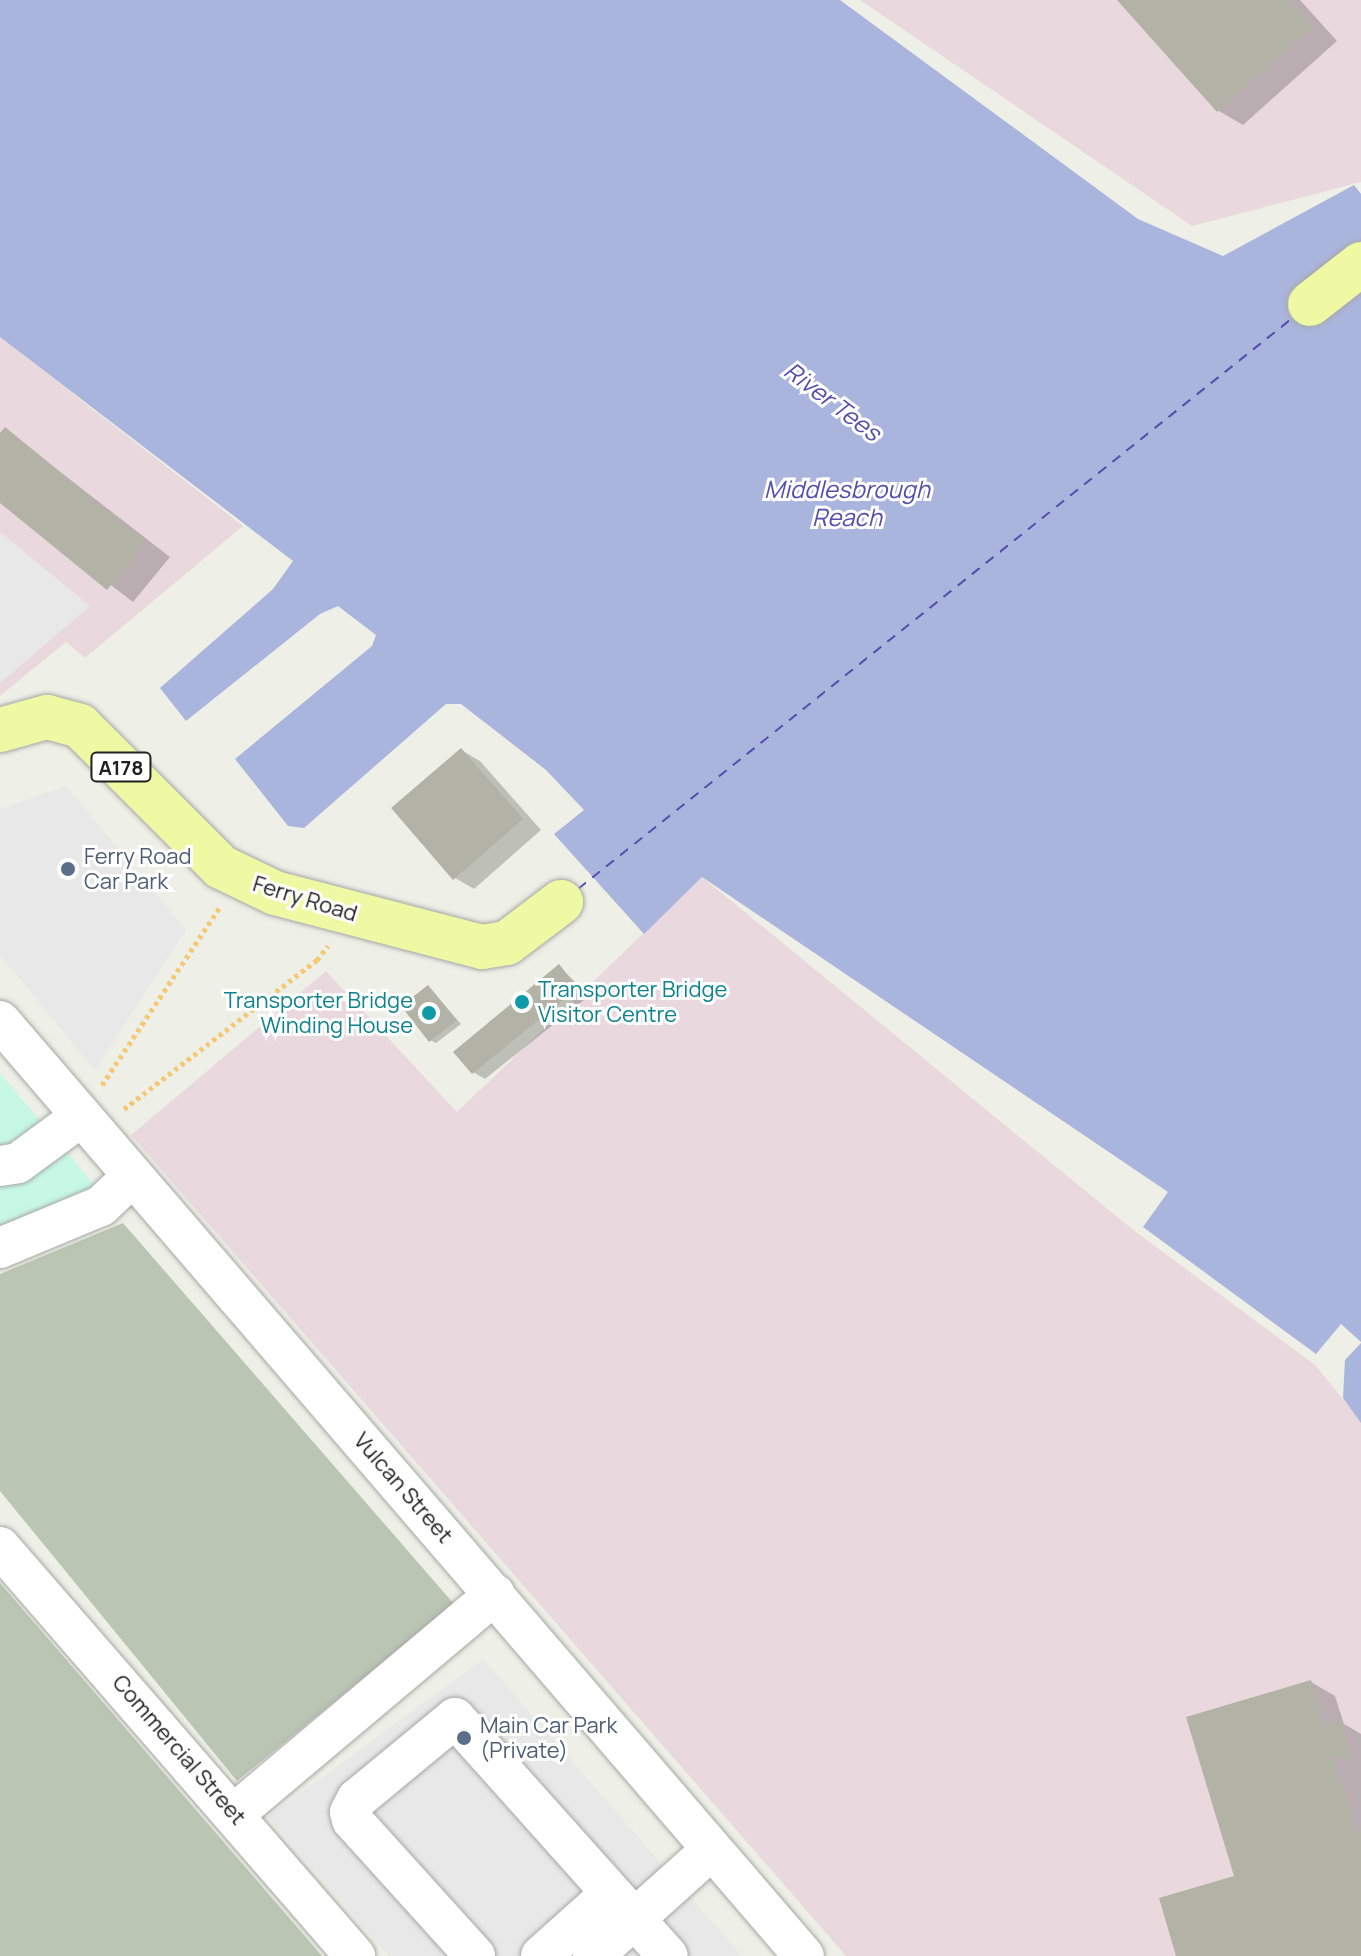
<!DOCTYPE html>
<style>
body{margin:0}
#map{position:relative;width:1361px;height:1956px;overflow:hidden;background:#eef0e7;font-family:Manrope,sans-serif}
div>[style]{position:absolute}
.industrial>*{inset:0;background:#e9d9de}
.construction>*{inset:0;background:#bbc5b3}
.park>*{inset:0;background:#c7f8e5}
.parking>*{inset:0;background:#e8e8e8}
.water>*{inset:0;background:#a9b5dc}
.shadow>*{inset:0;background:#0003}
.ferry>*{height:2px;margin-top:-1px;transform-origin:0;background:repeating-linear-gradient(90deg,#544fad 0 10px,transparent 0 18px)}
.building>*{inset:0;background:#b2b2a6}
.path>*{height:5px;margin-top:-2.5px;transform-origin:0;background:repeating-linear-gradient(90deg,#f5c874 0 4px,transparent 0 8px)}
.roads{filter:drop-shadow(0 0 2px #a7a7a7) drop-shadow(0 0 2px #a7a7a7)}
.minor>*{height:40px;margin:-20px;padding:0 20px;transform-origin:20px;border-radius:20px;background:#fff}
.major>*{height:44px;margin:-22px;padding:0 22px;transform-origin:22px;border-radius:22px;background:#eff9a4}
.dots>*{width:22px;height:22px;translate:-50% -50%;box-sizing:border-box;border:4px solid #fff;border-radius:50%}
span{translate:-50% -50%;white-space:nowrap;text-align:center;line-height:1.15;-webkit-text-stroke:6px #fff;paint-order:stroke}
.shield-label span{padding:2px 6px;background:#fff;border:2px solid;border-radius:6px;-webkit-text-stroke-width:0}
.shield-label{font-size:20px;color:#202020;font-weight:700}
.service-label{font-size:22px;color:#4e5e75}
.left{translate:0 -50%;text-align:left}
.street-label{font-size:22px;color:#202020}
.culture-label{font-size:22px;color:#0d838f}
.right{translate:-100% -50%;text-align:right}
.water-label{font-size:24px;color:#544fad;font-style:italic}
</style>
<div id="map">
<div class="industrial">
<div style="clip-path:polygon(860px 0,1361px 0,1361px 182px,1192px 226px)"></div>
<div style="clip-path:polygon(0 337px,243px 526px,85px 658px,66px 642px,0 696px)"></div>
<div style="clip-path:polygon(702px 877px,1132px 1229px,1315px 1365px,1361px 1421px,1361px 1956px,846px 1956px,131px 1135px,326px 971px,457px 1112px)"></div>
</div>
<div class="construction">
<div style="clip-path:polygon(123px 1223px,454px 1604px,237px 1781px,0 1491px,0 1274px)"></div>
<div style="clip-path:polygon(0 1583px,322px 1956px,0 1956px)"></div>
</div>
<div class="park">
<div style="clip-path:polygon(0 1073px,114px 1208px,0 1258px)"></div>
</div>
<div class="parking">
<div style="clip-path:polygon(0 532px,90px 606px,0 683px)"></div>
<div style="clip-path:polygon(66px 786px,186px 930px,95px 1070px,0 955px,0 809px)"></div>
<div style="clip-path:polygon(483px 1659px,742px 1956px,389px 1956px,268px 1817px)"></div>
</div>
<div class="water">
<div style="clip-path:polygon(0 0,840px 0,1138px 219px,1223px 256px,1354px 185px,1361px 194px,1361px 1342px,1341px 1324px,1316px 1354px,1143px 1227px,1168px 1192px,702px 877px,644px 934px,554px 834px,584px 810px,546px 770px,461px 704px,446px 704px,304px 828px,288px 826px,235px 759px,372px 646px,376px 635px,338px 606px,320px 614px,186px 721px,160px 688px,273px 589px,293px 561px,0 337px)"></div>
<div style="clip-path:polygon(1361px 1343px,1361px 1423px,1343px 1398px,1345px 1360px)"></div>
</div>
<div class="shadow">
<div style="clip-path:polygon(1120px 0,1300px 0,1337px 41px,1243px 125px,1219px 111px)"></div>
<div style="clip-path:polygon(6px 430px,170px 557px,133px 602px,0 500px,0 437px)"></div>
<div style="clip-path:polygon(461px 750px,480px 761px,541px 830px,474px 889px,455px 878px)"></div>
<div style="clip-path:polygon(559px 966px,589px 996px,485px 1079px,473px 1072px)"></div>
<div style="clip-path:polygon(428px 988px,461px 1024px,436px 1043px,430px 1040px)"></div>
<div style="clip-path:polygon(1311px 1682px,1335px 1696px,1344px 1724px,1361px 1734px,1361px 1956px,1179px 1956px,1236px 1877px)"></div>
</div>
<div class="ferry">
<div style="left:578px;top:889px;width:918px;rotate:-38.63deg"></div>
</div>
<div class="building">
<div style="clip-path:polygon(1117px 0,1290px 0,1314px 26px,1217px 112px)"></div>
<div style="clip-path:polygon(5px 427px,146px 542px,107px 590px,0 503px,0 433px)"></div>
<div style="clip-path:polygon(461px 748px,523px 819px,453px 880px,391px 808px)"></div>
<div style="clip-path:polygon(559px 964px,578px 988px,472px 1074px,453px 1052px)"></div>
<div style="clip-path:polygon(428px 985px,457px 1020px,429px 1042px,401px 1006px)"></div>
<div style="clip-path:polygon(1311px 1680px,1324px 1724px,1340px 1720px,1350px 1755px,1335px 1759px,1356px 1831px,1361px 1829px,1361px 1956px,1176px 1956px,1159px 1898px,1234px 1876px,1186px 1717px)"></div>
</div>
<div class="path">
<div style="left:102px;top:1085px;width:214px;rotate:-56.5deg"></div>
<div style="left:124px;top:1109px;width:244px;rotate:-37.7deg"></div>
<div style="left:317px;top:960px;width:18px;rotate:-52deg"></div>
</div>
<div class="roads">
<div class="minor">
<div style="left:0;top:1021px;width:1233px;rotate:49.31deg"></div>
<div style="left:0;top:1166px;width:18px;rotate:-9deg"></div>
<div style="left:18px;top:1163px;width:79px;rotate:-36.3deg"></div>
<div style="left:0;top:1248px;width:109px;rotate:-22.6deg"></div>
<div style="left:101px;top:1206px;width:44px;rotate:-43.2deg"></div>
<div style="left:0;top:1547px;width:542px;rotate:49.04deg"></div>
<div style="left:234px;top:1814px;width:341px;rotate:-40.1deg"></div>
<div style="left:475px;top:1956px;width:183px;rotate:-132.1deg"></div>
<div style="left:352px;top:1820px;width:8px;rotate:-104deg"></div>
<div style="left:350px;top:1812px;width:15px;rotate:-62deg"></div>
<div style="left:357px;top:1799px;width:127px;rotate:-39.6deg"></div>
<div style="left:455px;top:1718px;width:319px;rotate:48.2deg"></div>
<div style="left:541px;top:1956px;width:93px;rotate:-41.9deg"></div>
<div style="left:593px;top:1956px;width:159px;rotate:-41.9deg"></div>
</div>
<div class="major">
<div style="left:1310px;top:304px;width:65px;rotate:-38.1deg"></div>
<div style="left:0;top:730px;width:49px;rotate:-15.5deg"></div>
<div style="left:47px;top:717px;width:34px;rotate:15deg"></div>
<div style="left:80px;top:726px;width:199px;rotate:45deg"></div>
<div style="left:221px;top:867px;width:60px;rotate:25.7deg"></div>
<div style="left:275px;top:893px;width:214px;rotate:14.6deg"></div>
<div style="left:482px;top:947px;width:25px;rotate:-9deg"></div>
<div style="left:507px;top:943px;width:68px;rotate:-37.2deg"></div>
</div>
</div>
<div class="dots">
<div style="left:68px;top:869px;background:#5c6f8a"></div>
<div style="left:522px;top:1002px;background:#0f9aa8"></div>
<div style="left:429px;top:1013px;background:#0f9aa8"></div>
<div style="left:464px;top:1738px;background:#5c6f8a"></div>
</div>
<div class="shield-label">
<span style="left:121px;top:767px">A178</span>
</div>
<div class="service-label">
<span class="left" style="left:84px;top:869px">Ferry Road<br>Car Park</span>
<span class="left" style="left:480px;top:1738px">Main Car Park<br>(Private)</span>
</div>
<div class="street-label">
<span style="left:305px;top:899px;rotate:17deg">Ferry Road</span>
<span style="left:403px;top:1488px;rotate:49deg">Vulcan Street</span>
<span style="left:179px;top:1750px;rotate:49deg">Commercial Street</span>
</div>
<div class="culture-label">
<span class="left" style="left:538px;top:1002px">Transporter Bridge<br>Visitor Centre</span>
<span class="right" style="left:413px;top:1013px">Transporter Bridge<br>Winding House</span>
</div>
<div class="water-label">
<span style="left:833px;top:401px;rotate:37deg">River Tees</span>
<span style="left:847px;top:503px">Middlesbrough<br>Reach</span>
</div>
</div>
